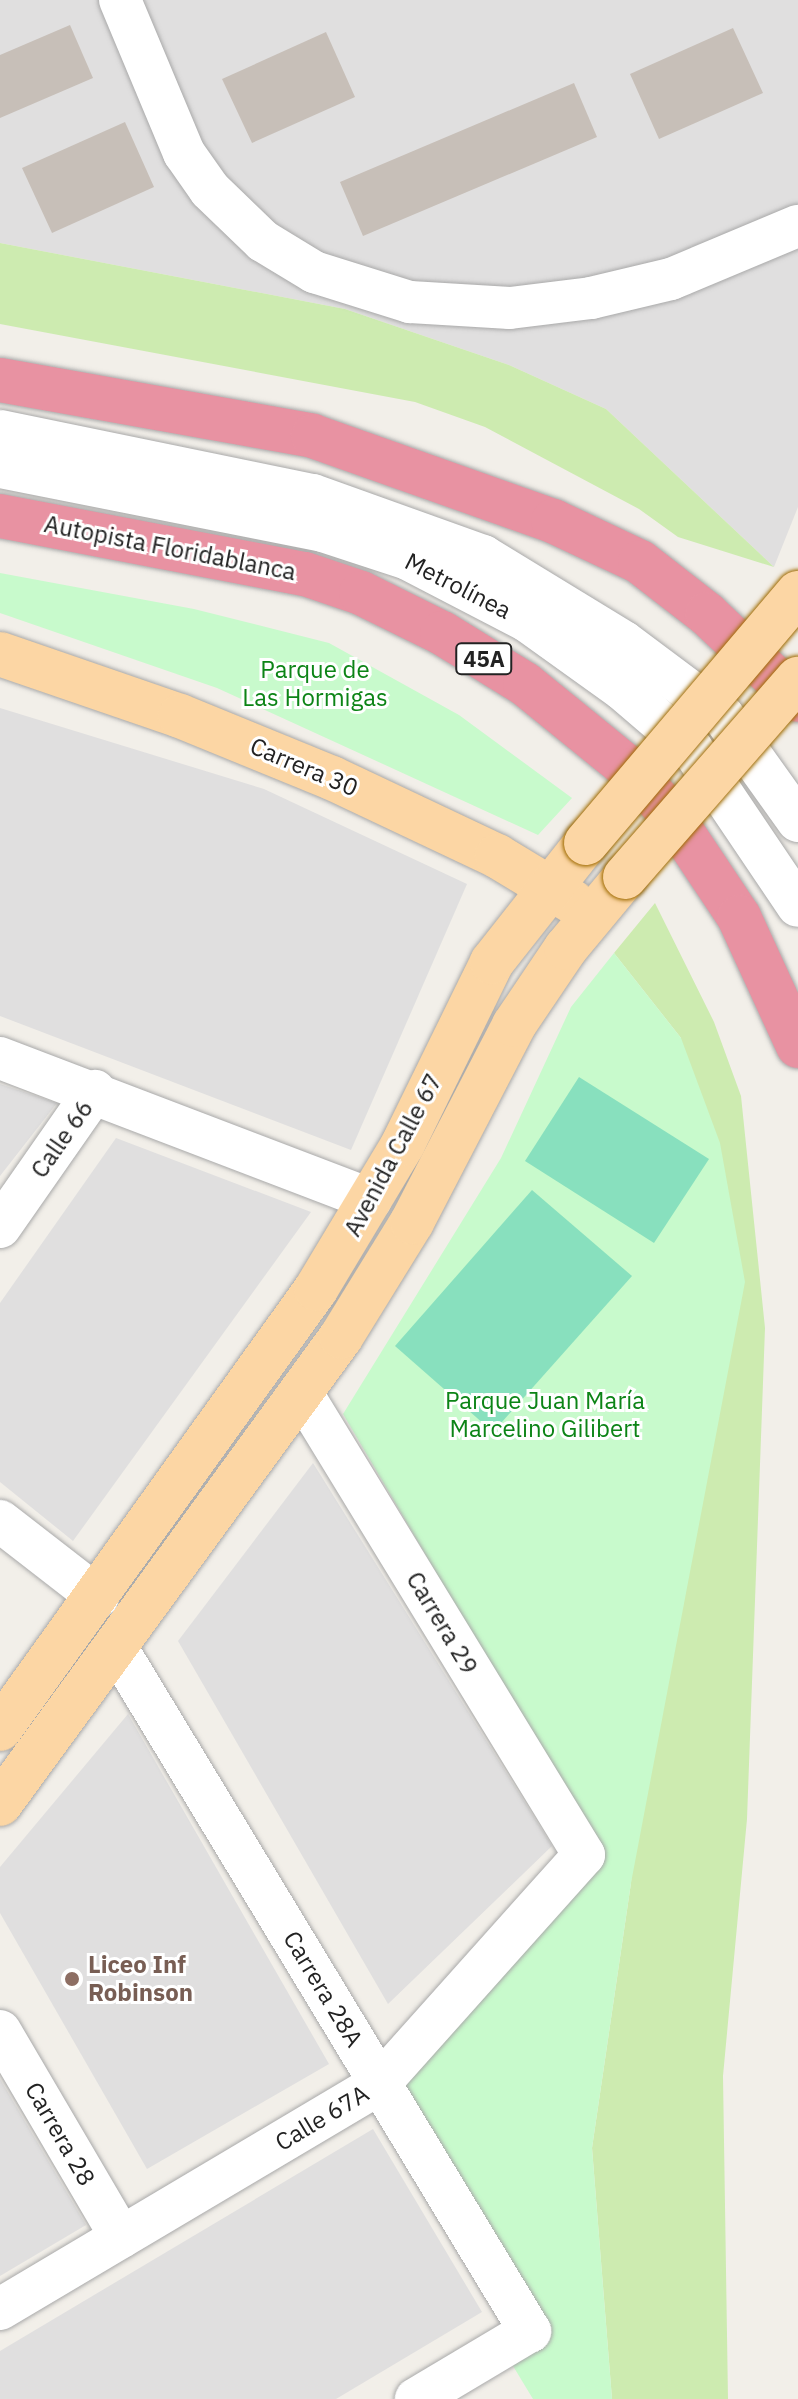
<!DOCTYPE html>
<meta charset="utf-8">
<style>
body{margin:0}
#map{position:relative;width:798px;height:2399px;overflow:hidden;background:#f2efe9;font-family:"IBM Plex Sans",sans-serif}
div>[style]{position:absolute}
.residential>*{inset:0;background:#e0dfdf}
.grass>*{inset:0;background:#cdebb0}
.park>*{inset:0;background:#c8facc}
.pitch>*{inset:0;background:#88e0be}
.building>*{inset:0;background:#c7bfb8}
.roads{filter:drop-shadow(0 0 2px #a9a9a9) drop-shadow(0 0 2px #a9a9a9)}
.minor>*{height:42px;margin:-21px;padding:0 21px;transform-origin:21px;border-radius:21px;background:#fff}
.major>*{height:44px;margin:-22px;padding:0 22px;transform-origin:22px;border-radius:22px;background:#fcd6a4}
.highway>*{height:44px;margin:-22px;padding:0 22px;transform-origin:22px;border-radius:22px;background:#e892a2}
.bridges{filter:drop-shadow(0 0 2px #a06b00) drop-shadow(0 0 2px #a06b00)}
.major-bridge>*{height:44px;margin:-22px;padding:0 22px;transform-origin:22px;border-radius:22px;background:#fcd6a4}
.dots>*{width:22px;height:22px;translate:-50% -50%;box-sizing:border-box;border:4px solid #fff;border-radius:50%}
span{translate:-50% -50%;white-space:nowrap;text-align:center;line-height:1.15;-webkit-text-stroke:6px #fff;paint-order:stroke}
.shield-label span{padding:2px 6px;background:#fff;border:2px solid;border-radius:6px;-webkit-text-stroke-width:0}
.shield-label{font-size:22px;color:#222;font-weight:700}
.street-label{font-size:24px;color:#222}
.park-label{font-size:24px;color:#0c8416}
.education-label{font-size:24px;color:#785e54;font-weight:700}
.left{translate:0 -50%;text-align:left}
</style>
<div id="map">
<div class="residential">
<div style="clip-path:polygon(0 0,798px 0,798px 507px,774px 567px,606px 409px,509px 365px,345px 309px,0 243px)"></div>
<div style="clip-path:polygon(0 708px,264px 789px,467px 884px,351px 1150px,0 1016px)"></div>
<div style="clip-path:polygon(0 1084px,57px 1103px,0 1176px)"></div>
<div style="clip-path:polygon(116px 1138px,311px 1212px,73px 1541px,0 1482px,0 1303px)"></div>
<div style="clip-path:polygon(313px 1463px,552px 1846px,388px 2004px,178px 1641px)"></div>
<div style="clip-path:polygon(128px 1714px,329px 2064px,147px 2169px,0 1913px,0 1867px)"></div>
<div style="clip-path:polygon(0 2079px,86px 2225px,0 2276px)"></div>
<div style="clip-path:polygon(373px 2129px,482px 2312px,336px 2399px,0 2399px,0 2351px)"></div>
</div>
<div class="grass">
<div style="clip-path:polygon(0 243px,345px 309px,509px 365px,606px 409px,774px 567px,678px 537px,639px 509px,485px 427px,415px 402px,0 324px)"></div>
<div style="clip-path:polygon(655px 903px,714px 1022px,741px 1096px,765px 1328px,747px 1819px,723px 2076px,728px 2399px,612px 2399px,592px 2148px,631px 1883px,681px 1038px,614px 953px)"></div>
</div>
<div class="park">
<div style="clip-path:polygon(0 573px,194px 609px,329px 643px,459px 715px,572px 798px,538px 835px,217px 688px,0 613px)"></div>
<div style="clip-path:polygon(614px 953px,681px 1038px,720px 1143px,745px 1282px,631px 1883px,592px 2148px,612px 2399px,533px 2399px,510px 2361px,548px 2335px,401px 2083px,604px 1859px,343px 1414px,501px 1158px,571px 1007px)"></div>
</div>
<div class="pitch">
<div style="clip-path:polygon(579px 1077px,709px 1159px,654px 1243px,525px 1161px)"></div>
<div style="clip-path:polygon(532px 1190px,632px 1276px,493px 1432px,395px 1346px)"></div>
</div>
<div class="building">
<div style="clip-path:polygon(70px 25px,93px 78px,0 118px,0 55px)"></div>
<div style="clip-path:polygon(733px 28px,763px 93px,659px 139px,630px 74px)"></div>
<div style="clip-path:polygon(326px 32px,355px 97px,252px 143px,222px 79px)"></div>
<div style="clip-path:polygon(574px 83px,597px 137px,363px 236px,340px 182px)"></div>
<div style="clip-path:polygon(125px 122px,154px 187px,52px 233px,22px 168px)"></div>
</div>
<div class="roads">
<div class="minor">
<div style="left:120px;top:0;width:166px;rotate:67.3deg"></div>
<div style="left:184px;top:153px;width:45px;rotate:54.9deg"></div>
<div style="left:210px;top:190px;width:74px;rotate:43.9deg"></div>
<div style="left:263px;top:241px;width:60px;rotate:31.3deg"></div>
<div style="left:314px;top:272px;width:101px;rotate:17.4deg"></div>
<div style="left:410px;top:302px;width:100px;rotate:3.4deg"></div>
<div style="left:510px;top:308px;width:82px;rotate:-7deg"></div>
<div style="left:591px;top:298px;width:82px;rotate:-13.4deg"></div>
<div style="left:671px;top:279px;width:138px;rotate:-22.7deg"></div>
<div style="left:0;top:431px;width:319px;rotate:11.6deg"></div>
<div style="left:313px;top:495px;width:181px;rotate:19.7deg"></div>
<div style="left:483px;top:556px;width:165px;rotate:31.4deg"></div>
<div style="left:624px;top:642px;width:124px;rotate:36.8deg"></div>
<div style="left:723px;top:716px;width:129px;rotate:54.5deg"></div>
<div style="left:0;top:467px;width:329px;rotate:11.2deg"></div>
<div style="left:323px;top:531px;width:89px;rotate:18.2deg"></div>
<div style="left:408px;top:559px;width:134px;rotate:27.5deg"></div>
<div style="left:527px;top:621px;width:117px;rotate:35.6deg"></div>
<div style="left:622px;top:689px;width:92px;rotate:40.6deg"></div>
<div style="left:692px;top:749px;width:189px;rotate:56deg"></div>
<div style="left:0;top:1058px;width:397px;rotate:20.9deg"></div>
<div style="left:0;top:1227px;width:166px;rotate:-55.1deg"></div>
<div style="left:0;top:1521px;width:124px;rotate:37.8deg"></div>
<div style="left:116px;top:1647px;width:800px;rotate:58.82deg"></div>
<div style="left:530px;top:2331px;width:133px;rotate:149.2deg"></div>
<div style="left:0;top:2031px;width:239px;rotate:59.6deg"></div>
<div style="left:0;top:2309px;width:442px;rotate:-30.7deg"></div>
<div style="left:380px;top:2083px;width:306px;rotate:-48.2deg"></div>
<div style="left:584px;top:1855px;width:543px;rotate:-121.43deg"></div>
</div>
<div class="major">
<div style="left:0;top:654px;width:190px;rotate:19deg"></div>
<div style="left:180px;top:716px;width:164px;rotate:22.2deg"></div>
<div style="left:332px;top:778px;width:183px;rotate:25.3deg"></div>
<div style="left:497px;top:856px;width:89px;rotate:31.2deg"></div>
<div style="left:0;top:1729px;width:542px;rotate:-54.31deg"></div>
<div style="left:316px;top:1289px;width:169px;rotate:-59deg"></div>
<div style="left:403px;top:1144px;width:203px;rotate:-63.9deg"></div>
<div style="left:492px;top:962px;width:152px;rotate:-51.7deg"></div>
<div style="left:0;top:1804px;width:578px;rotate:-53.86deg"></div>
<div style="left:341px;top:1337px;width:135px;rotate:-58.3deg"></div>
<div style="left:412px;top:1222px;width:222px;rotate:-62.6deg"></div>
<div style="left:514px;top:1025px;width:93px;rotate:-56deg"></div>
<div style="left:566px;top:948px;width:92px;rotate:-50.3deg"></div>
</div>
<div class="highway">
<div style="left:0;top:380px;width:318px;rotate:10.1deg"></div>
<div style="left:313px;top:436px;width:255px;rotate:19.5deg"></div>
<div style="left:553px;top:521px;width:96px;rotate:25.2deg"></div>
<div style="left:640px;top:562px;width:85px;rotate:37.8deg"></div>
<div style="left:707px;top:614px;width:125px;rotate:43.4deg"></div>
<div style="left:0;top:516px;width:310px;rotate:10.8deg"></div>
<div style="left:305px;top:574px;width:59px;rotate:18.7deg"></div>
<div style="left:361px;top:593px;width:90px;rotate:26.3deg"></div>
<div style="left:442px;top:633px;width:97px;rotate:31.6deg"></div>
<div style="left:525px;top:684px;width:136px;rotate:39.1deg"></div>
<div style="left:631px;top:770px;width:57px;rotate:47.9deg"></div>
<div style="left:669px;top:812px;width:126px;rotate:56.3deg"></div>
<div style="left:739px;top:917px;width:142px;rotate:65.4deg"></div>
</div>
</div>
<div class="bridges">
<div class="major-bridge">
<div style="left:586px;top:843px;width:328px;rotate:-49.7deg"></div>
<div style="left:625px;top:877px;width:263px;rotate:-48.9deg"></div>
</div>
</div>
<div class="dots">
<div style="left:72px;top:1979px;background:#8d6e63"></div>
</div>
<div class="shield-label">
<span style="left:484px;top:659px">45A</span>
</div>
<div class="street-label">
<span style="left:170px;top:548px;rotate:11deg">Autopista Floridablanca</span>
<span style="left:458px;top:586px;rotate:27deg">Metrolínea</span>
<span style="left:304px;top:767px;rotate:23deg">Carrera 30</span>
<span style="left:62px;top:1139px;rotate:-55deg">Calle 66</span>
<span style="left:393px;top:1155px;rotate:-62deg">Avenida Calle 67</span>
<span style="left:442px;top:1623px;rotate:59deg">Carrera 29</span>
<span style="left:323px;top:1989px;rotate:59deg">Carrera 28A</span>
<span style="left:322px;top:2118px;rotate:-31deg">Calle 67A</span>
<span style="left:60px;top:2134px;rotate:60deg">Carrera 28</span>
</div>
<div class="park-label">
<span style="left:315px;top:684px">Parque de<br>Las Hormigas</span>
<span style="left:545px;top:1415px">Parque Juan María<br>Marcelino Gilibert</span>
</div>
<div class="education-label">
<span class="left" style="left:88px;top:1979px">Liceo Inf<br>Robinson</span>
</div>
</div>
